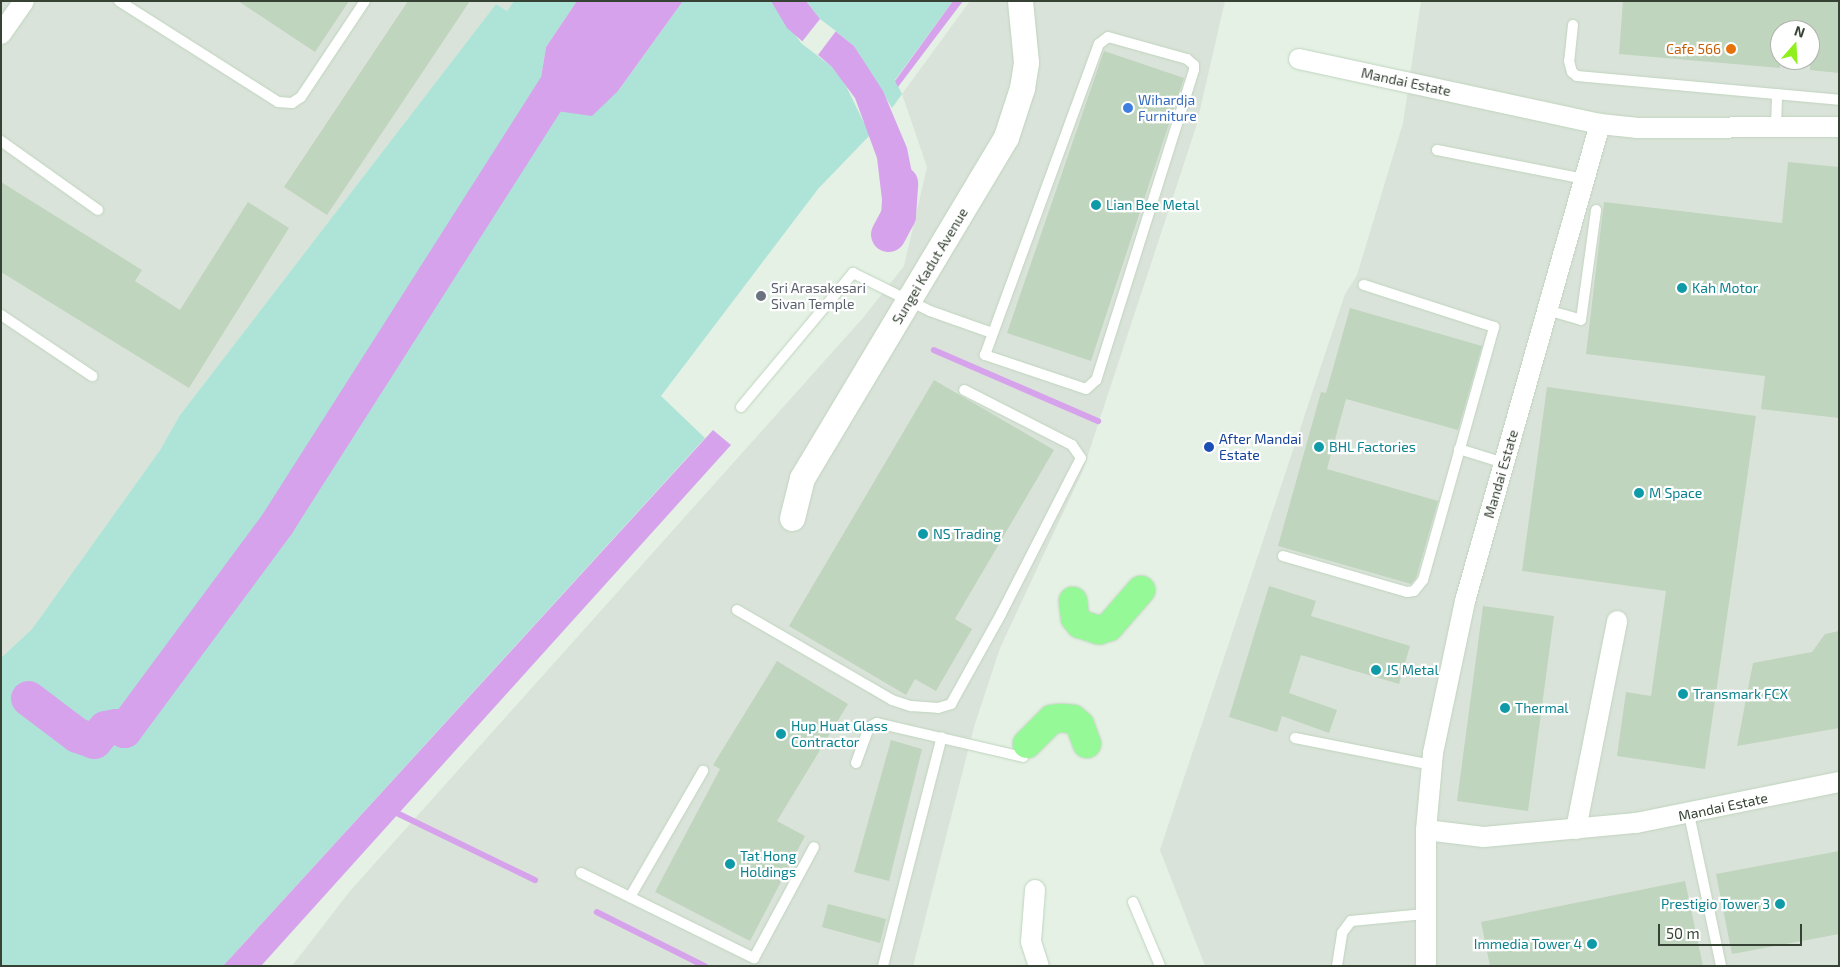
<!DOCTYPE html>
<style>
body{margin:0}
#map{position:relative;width:1840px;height:967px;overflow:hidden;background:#e4f1e4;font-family:"Exo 2",sans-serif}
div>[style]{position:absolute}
.industrial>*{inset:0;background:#dae3d9}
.green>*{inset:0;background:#aee4d7}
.water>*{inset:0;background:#d7a2ec}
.pier>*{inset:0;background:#e4f1e4}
.stream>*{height:5.5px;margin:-2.75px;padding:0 2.75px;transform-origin:2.75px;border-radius:2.75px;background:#d7a2ec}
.river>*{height:35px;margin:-17.5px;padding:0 17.5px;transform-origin:17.5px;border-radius:17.5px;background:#d7a2ec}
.building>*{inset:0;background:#bfd5bd}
.roads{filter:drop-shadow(0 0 1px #bfd4be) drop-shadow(0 0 1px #bfd4be)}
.service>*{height:10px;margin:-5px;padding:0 5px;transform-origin:5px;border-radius:5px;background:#fff}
.minor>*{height:20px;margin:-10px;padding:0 10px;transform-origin:10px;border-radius:10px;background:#fff}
.tertiary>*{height:25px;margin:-12.5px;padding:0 12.5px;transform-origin:12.5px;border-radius:12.5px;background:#fff}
.primary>*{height:28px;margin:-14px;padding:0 14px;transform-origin:14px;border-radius:14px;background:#95f997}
.dots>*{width:14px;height:14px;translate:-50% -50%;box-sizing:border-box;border:2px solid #fff;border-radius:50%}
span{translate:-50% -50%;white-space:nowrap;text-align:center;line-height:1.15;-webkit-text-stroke:4.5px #fff;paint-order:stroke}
.food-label{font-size:14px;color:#c56008}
.right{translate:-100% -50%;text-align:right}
.street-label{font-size:14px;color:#364334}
.shop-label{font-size:14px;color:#366cbe}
.left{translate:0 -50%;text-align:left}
.culture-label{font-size:14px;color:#0d838f}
.worship-label{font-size:14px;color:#5b616d}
.transit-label{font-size:14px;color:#164399}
.frame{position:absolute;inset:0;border:2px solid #364334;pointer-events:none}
.north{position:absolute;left:1770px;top:20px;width:50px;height:50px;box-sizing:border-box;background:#fff;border:1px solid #afb4ae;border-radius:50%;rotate:19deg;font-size:14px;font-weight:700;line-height:20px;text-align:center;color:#364334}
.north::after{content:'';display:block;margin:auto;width:18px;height:22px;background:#8ff01d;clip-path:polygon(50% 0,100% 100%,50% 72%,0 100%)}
.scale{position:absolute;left:1658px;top:924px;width:144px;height:22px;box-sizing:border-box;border:2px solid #364334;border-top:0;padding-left:6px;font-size:15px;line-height:18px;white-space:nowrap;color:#364334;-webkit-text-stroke:4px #fff;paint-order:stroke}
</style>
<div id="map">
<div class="industrial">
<div style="clip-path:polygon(1px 1px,514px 1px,507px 11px,496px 4px,180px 415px,160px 450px,32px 629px,1px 658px)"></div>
<div style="clip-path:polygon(970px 1px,1225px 1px,1196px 127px,1083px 470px,1000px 648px,974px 727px,913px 966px,292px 966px,350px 891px,862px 319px,904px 266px,927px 167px,902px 94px)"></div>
<div style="clip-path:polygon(evenodd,1421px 1px,1839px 1px,1839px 966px,1205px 966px,1160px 850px,1345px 294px,1357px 275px,1403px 123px,1421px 1px,1780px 30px,1810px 30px,1810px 60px,1780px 60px,1780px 30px)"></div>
</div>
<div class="green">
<div style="clip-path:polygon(514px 1px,577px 1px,546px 47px,539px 90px,521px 123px,549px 109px,618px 91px,683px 1px,771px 1px,801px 43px,832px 67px,843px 80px,870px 135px,818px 189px,661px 396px,705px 438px,223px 966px,1px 966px,1px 658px,32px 629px,160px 450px,180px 415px,496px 4px,507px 11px)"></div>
<div style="clip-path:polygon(806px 1px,953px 1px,895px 80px,902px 94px,892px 108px,854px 46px,820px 19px)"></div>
</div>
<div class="water">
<div style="clip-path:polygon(577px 1px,683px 1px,618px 91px,592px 116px,549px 110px,530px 131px,521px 124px,539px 90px,546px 47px)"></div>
<div style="clip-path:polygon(771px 1px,806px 1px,820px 19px,854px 46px,883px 91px,907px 148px,913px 178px,909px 214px,902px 234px,878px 226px,883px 208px,877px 158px,855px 98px,832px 67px,787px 28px)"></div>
<div style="clip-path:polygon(953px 1px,963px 1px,898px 87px,895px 81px)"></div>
<div style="clip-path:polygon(713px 430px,731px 445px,261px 966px,223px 966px)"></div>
</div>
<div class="pier">
<div style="clip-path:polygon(820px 19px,836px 31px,818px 55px,801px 43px)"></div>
</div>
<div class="stream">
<div style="left:934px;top:350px;width:179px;rotate:23.4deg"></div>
<div style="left:393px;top:811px;width:158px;rotate:25.9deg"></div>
<div style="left:597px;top:912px;width:121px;rotate:26.6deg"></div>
</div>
<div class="river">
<div style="left:888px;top:234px;width:21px;rotate:-62deg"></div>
<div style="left:898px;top:215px;width:32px;rotate:-86deg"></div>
<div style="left:28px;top:698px;width:61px;rotate:37.1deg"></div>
<div style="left:77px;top:735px;width:18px;rotate:19deg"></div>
<div style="left:94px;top:741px;width:17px;rotate:-50deg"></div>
<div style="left:105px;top:728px;width:11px;rotate:-10deg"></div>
<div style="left:116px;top:726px;width:9px;rotate:27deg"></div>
<div style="left:124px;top:730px;width:257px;rotate:-53.5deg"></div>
<div style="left:277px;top:523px;width:516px;rotate:-57.51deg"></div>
</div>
<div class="building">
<div style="clip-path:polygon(238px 1px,349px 1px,315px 52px)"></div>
<div style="clip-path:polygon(408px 1px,470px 1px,327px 215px,284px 187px)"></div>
<div style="clip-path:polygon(1623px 1px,1839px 1px,1839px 73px,1810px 70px,1810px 30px,1780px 30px,1780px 68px,1619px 54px)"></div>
<div style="clip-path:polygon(1104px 51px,1184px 78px,1091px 361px,1007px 333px)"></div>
<div style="clip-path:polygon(1788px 162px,1839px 167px,1839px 418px,1761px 409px,1765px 376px,1586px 354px,1604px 202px,1782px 223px)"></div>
<div style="clip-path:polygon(1px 182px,142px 270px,135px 281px,180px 310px,248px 202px,289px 228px,189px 388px,1px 272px)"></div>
<div style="clip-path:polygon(1350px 308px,1482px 346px,1458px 430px,1346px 399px,1327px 469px,1438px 501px,1416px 578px,1411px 584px,1278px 546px,1321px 392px,1326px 393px)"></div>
<div style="clip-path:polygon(934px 380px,1054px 450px,955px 619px,972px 629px,936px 691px,915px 679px,906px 695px,789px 626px)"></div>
<div style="clip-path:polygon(1547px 387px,1756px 416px,1705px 769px,1617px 756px,1626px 692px,1651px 696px,1666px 591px,1522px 571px)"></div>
<div style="clip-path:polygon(1269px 586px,1316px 601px,1311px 616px,1410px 646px,1399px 684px,1301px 655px,1289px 693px,1337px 710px,1329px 733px,1282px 716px,1277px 732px,1229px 717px)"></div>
<div style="clip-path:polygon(1483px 606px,1554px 616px,1528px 811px,1457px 801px)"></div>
<div style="clip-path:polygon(1839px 631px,1839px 728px,1737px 746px,1753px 663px,1812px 652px,1825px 634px)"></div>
<div style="clip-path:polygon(777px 661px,848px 704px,777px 821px,805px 836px,750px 941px,655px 892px,720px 769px,713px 765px)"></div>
<div style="clip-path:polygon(891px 740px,922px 749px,889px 881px,854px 872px)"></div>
<div style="clip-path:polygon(1839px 851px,1839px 934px,1732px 954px,1716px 874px)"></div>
<div style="clip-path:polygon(1685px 881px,1703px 966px,1490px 966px,1481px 922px)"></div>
<div style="clip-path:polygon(828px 904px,886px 919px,880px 943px,822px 927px)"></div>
</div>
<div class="roads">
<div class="service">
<div style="left:119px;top:1px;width:188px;rotate:32.4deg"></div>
<div style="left:278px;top:102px;width:14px;rotate:4deg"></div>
<div style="left:292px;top:103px;width:11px;rotate:-34deg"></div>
<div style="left:301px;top:97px;width:115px;rotate:-56.3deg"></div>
<div style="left:1573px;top:25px;width:36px;rotate:96deg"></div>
<div style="left:1569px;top:61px;width:11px;rotate:75deg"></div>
<div style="left:1572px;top:72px;width:6px;rotate:39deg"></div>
<div style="left:1577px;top:76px;width:263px;rotate:5.2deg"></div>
<div style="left:1108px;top:37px;width:82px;rotate:15.6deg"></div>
<div style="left:1187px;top:59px;width:9px;rotate:41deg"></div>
<div style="left:1194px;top:65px;width:5px;rotate:90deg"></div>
<div style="left:1194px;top:70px;width:325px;rotate:107.5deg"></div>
<div style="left:1096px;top:380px;width:13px;rotate:138deg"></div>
<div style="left:1086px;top:389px;width:107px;rotate:-161.4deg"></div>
<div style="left:985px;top:355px;width:331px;rotate:-69.9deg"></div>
<div style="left:1099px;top:44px;width:11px;rotate:-38deg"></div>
<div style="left:1776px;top:126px;width:32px;rotate:-88deg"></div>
<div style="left:1px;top:141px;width:119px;rotate:35.4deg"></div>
<div style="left:1437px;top:150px;width:151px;rotate:11.1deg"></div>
<div style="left:1547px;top:310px;width:35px;rotate:16deg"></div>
<div style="left:1581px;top:320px;width:111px;rotate:-82.2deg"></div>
<div style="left:1px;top:315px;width:110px;rotate:33.8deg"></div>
<div style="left:741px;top:407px;width:175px;rotate:-50.1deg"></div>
<div style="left:853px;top:273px;width:86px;rotate:26.3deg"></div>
<div style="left:930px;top:311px;width:66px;rotate:19.5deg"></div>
<div style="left:1459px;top:449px;width:47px;rotate:17.3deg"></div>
<div style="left:1283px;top:556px;width:129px;rotate:16.2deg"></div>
<div style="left:1407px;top:592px;width:7px;rotate:-8deg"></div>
<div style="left:1414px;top:591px;width:14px;rotate:-51deg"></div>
<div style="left:1423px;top:580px;width:263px;rotate:-74.3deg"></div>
<div style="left:1494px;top:327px;width:137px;rotate:-162.1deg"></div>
<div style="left:737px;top:610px;width:179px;rotate:30.1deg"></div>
<div style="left:892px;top:700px;width:20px;rotate:18deg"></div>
<div style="left:911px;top:706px;width:27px;rotate:4deg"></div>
<div style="left:938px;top:708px;width:14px;rotate:-17deg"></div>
<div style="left:951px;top:704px;width:103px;rotate:-60.9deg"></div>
<div style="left:1001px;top:614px;width:175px;rotate:-62.9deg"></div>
<div style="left:1081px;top:458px;width:16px;rotate:-125deg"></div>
<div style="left:1072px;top:445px;width:121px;rotate:-153deg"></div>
<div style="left:1295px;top:738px;width:139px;rotate:11.2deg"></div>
<div style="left:856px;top:763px;width:38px;rotate:-70deg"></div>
<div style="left:869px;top:727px;width:9px;rotate:-27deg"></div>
<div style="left:877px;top:723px;width:150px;rotate:13.1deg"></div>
<div style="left:1689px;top:814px;width:155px;rotate:78.1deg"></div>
<div style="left:581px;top:873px;width:193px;rotate:26.2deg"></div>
<div style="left:754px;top:958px;width:126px;rotate:-61.6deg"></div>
<div style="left:630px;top:897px;width:146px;rotate:-59.9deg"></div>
<div style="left:1133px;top:902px;width:69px;rotate:67.1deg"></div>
<div style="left:883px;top:966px;width:236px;rotate:-75.6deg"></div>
<div style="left:1337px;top:966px;width:33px;rotate:-81deg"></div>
<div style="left:1342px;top:933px;width:15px;rotate:-53deg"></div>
<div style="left:1351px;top:921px;width:74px;rotate:-5.4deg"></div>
</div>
<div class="minor">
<div style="left:1px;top:34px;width:40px;rotate:-55.1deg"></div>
<div style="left:1299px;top:59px;width:308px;rotate:12.2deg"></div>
<div style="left:1600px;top:124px;width:36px;rotate:6deg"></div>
<div style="left:1636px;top:128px;width:203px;rotate:-0.3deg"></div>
<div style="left:1576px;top:829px;width:212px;rotate:-78.8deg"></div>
<div style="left:1426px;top:830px;width:58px;rotate:6.9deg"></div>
<div style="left:1484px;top:837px;width:153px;rotate:-5.3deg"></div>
<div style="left:1636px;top:823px;width:207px;rotate:-11.4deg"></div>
<div style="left:1035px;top:890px;width:52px;rotate:94.4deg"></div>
<div style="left:1031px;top:942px;width:25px;rotate:72deg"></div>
<div style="left:1426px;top:966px;width:136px;rotate:-90deg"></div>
<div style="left:1426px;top:830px;width:77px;rotate:-84.8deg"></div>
<div style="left:1433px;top:753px;width:155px;rotate:-78.1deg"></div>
<div style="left:1465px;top:601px;width:496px;rotate:-74.2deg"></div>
</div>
<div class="tertiary">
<div style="left:792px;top:518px;width:41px;rotate:-76deg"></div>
<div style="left:802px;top:478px;width:397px;rotate:-59.1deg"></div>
<div style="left:1006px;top:137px;width:52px;rotate:-71.9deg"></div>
<div style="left:1022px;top:88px;width:26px;rotate:-81deg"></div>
<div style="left:1026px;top:62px;width:61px;rotate:-95.6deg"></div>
</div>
<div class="primary">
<div style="left:1073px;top:601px;width:17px;rotate:83deg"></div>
<div style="left:1075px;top:618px;width:8px;rotate:50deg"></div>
<div style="left:1080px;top:624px;width:20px;rotate:18deg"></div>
<div style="left:1099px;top:630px;width:10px;rotate:-17deg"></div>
<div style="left:1109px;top:627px;width:49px;rotate:-49.1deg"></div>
<div style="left:1027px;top:744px;width:35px;rotate:-45deg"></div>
<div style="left:1052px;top:719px;width:10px;rotate:-6deg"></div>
<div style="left:1062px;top:718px;width:11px;rotate:5deg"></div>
<div style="left:1073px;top:719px;width:9px;rotate:41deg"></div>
<div style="left:1080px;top:725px;width:20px;rotate:70deg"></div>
</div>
</div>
<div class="dots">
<div style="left:1731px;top:49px;background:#e8710a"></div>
<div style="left:1128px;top:108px;background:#3f7fe0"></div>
<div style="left:1096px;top:205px;background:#0f9aa8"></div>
<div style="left:1682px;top:288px;background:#0f9aa8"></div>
<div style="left:761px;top:296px;background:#6b7280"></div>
<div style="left:1209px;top:447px;background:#1a4fb4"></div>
<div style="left:1319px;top:447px;background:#0f9aa8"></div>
<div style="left:1639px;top:493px;background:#0f9aa8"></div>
<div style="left:923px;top:534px;background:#0f9aa8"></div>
<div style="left:1376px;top:670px;background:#0f9aa8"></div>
<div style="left:1683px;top:694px;background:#0f9aa8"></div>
<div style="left:1505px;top:708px;background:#0f9aa8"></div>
<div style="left:781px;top:734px;background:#0f9aa8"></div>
<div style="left:730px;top:864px;background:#0f9aa8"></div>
<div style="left:1780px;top:904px;background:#0f9aa8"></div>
<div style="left:1592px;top:944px;background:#0f9aa8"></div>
</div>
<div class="food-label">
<span class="right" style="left:1721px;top:49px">Cafe 566</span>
</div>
<div class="street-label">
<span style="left:1406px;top:82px;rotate:12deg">Mandai Estate</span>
<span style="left:930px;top:266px;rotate:-59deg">Sungei Kadut Avenue</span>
<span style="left:1501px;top:474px;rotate:-74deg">Mandai Estate</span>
<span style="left:1723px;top:807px;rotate:-12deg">Mandai Estate</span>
</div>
<div class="shop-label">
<span class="left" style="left:1138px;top:108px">Wihardja<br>Furniture</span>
</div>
<div class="culture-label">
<span class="left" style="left:1106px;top:205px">Lian Bee Metal</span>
<span class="left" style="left:1692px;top:288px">Kah Motor</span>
<span class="left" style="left:1329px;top:447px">BHL Factories</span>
<span class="left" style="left:1649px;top:493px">M Space</span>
<span class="left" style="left:933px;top:534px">NS Trading</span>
<span class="left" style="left:1386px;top:670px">JS Metal</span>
<span class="left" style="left:1693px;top:694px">Transmark FCX</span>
<span class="left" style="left:1515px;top:708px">Thermal</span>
<span class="left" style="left:791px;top:734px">Hup Huat Glass<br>Contractor</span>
<span class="left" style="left:740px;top:864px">Tat Hong<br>Holdings</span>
<span class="right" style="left:1770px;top:904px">Prestigio Tower 3</span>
<span class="right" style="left:1582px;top:944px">Immedia Tower 4</span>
</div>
<div class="worship-label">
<span class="left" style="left:771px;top:296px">Sri Arasakesari<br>Sivan Temple</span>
</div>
<div class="transit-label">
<span class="left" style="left:1219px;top:447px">After Mandai<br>Estate</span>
</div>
<div class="frame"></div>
<div class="north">N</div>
<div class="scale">50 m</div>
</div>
